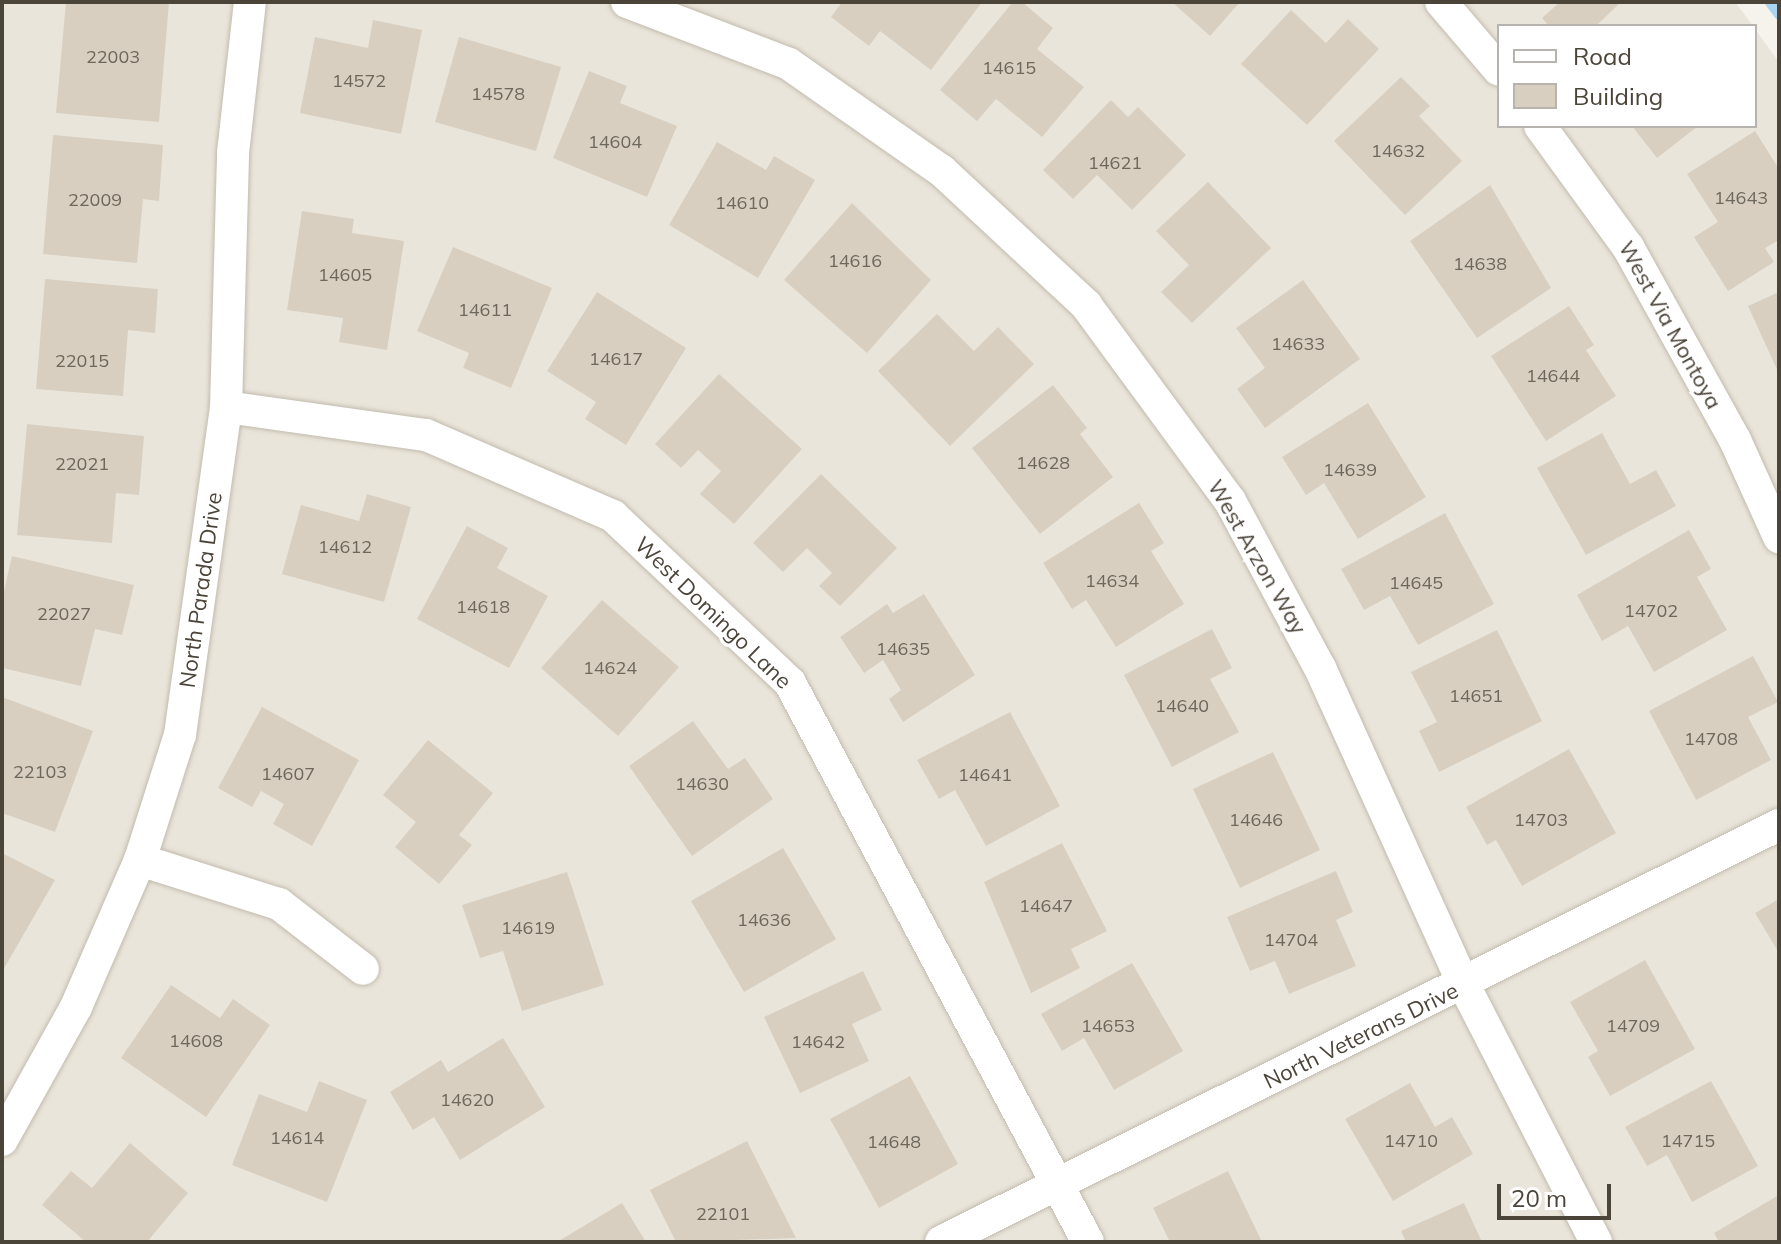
<!DOCTYPE html>
<style>
body{margin:0}
#map{position:relative;width:1781px;height:1244px;overflow:hidden;background:#f6f3ec;font-family:Mulish,sans-serif}
div>[style]{position:absolute}
.residential>*{inset:0;background:#eae5da}
.stream>*{height:11px;margin:-5.5px;padding:0 5.5px;transform-origin:5.5px;border-radius:5.5px;background:#a9d4f2}
.building>*{inset:0;background:#d8cfc1}
.roads{filter:drop-shadow(0 0 2px #c2bbae) drop-shadow(0 0 2px #c2bbae)}
.minor>*{height:32px;margin:-16px;padding:0 16px;transform-origin:16px;border-radius:16px;background:#fff}
span{translate:-50% -50%;white-space:nowrap;text-align:center;line-height:1.15;-webkit-text-stroke:7px #fff;paint-order:stroke}
.number-label{font-size:18px;color:#6e675b}
.number-label span{-webkit-text-stroke-width:0}
.street-label{font-size:22px;color:#4b4439}
.frame{position:absolute;inset:0;border:4px solid #4b4439;pointer-events:none}
.legend{position:absolute;left:1497px;top:24px;width:260px;height:104px;box-sizing:border-box;background:#fff;border:2px solid #b7b4b0;margin:0;padding:10px 14px;list-style:none;font-size:24px;color:#4b4439}
.legend li{display:flex;align-items:center;gap:16px;height:40px}
.legend b{width:40px;border:2px solid #b7b4b0}
.scale{position:absolute;left:1497px;top:1184px;width:114px;height:36px;box-sizing:border-box;border:4px solid #4b4439;border-top:0;padding-left:10px;font-size:24px;line-height:28px;white-space:nowrap;color:#4b4439;-webkit-text-stroke:6px #fff;paint-order:stroke}
</style>
<div id="map">
<div class="residential">
<div style="clip-path:polygon(4px 2px,1735px 2px,1753px 26px,1499px 26px,1499px 126px,1755px 126px,1755px 29px,1779px 62px,1779px 1242px,2px 1242px)"></div>
</div>
<div class="stream">
<div style="left:1770px;top:2px;width:15px;rotate:53deg"></div>
</div>
<div class="building">
<div style="clip-path:polygon(66px 2px,169px 2px,159px 122px,56px 113px)"></div>
<div style="clip-path:polygon(842px 2px,982px 2px,931px 70px,880px 31px,869px 46px,831px 17px)"></div>
<div style="clip-path:polygon(1013px 2px,1022px 2px,1053px 28px,1037px 49px,1084px 87px,1042px 137px,996px 99px,977px 121px,940px 90px)"></div>
<div style="clip-path:polygon(1172px 2px,1240px 2px,1210px 36px)"></div>
<div style="clip-path:polygon(1560px 2px,1621px 2px,1596px 26px,1549px 26px,1542px 18px)"></div>
<div style="clip-path:polygon(1291px 10px,1326px 43px,1348px 19px,1379px 49px,1307px 125px,1241px 64px)"></div>
<div style="clip-path:polygon(373px 20px,422px 30px,401px 134px,300px 113px,315px 37px,368px 48px)"></div>
<div style="clip-path:polygon(459px 37px,561px 67px,536px 151px,435px 122px)"></div>
<div style="clip-path:polygon(589px 71px,627px 86px,620px 103px,677px 126px,647px 197px,553px 158px)"></div>
<div style="clip-path:polygon(1401px 77px,1430px 106px,1419px 116px,1462px 161px,1405px 215px,1334px 141px)"></div>
<div style="clip-path:polygon(1111px 100px,1128px 117px,1138px 107px,1186px 155px,1132px 210px,1097px 175px,1073px 199px,1043px 170px)"></div>
<div style="clip-path:polygon(1632px 126px,1698px 126px,1657px 158px)"></div>
<div style="clip-path:polygon(1755px 131px,1779px 169px,1779px 240px,1765px 248px,1774px 262px,1728px 291px,1694px 237px,1718px 222px,1687px 174px)"></div>
<div style="clip-path:polygon(53px 135px,163px 145px,159px 201px,143px 199px,137px 263px,43px 254px)"></div>
<div style="clip-path:polygon(717px 142px,766px 170px,774px 156px,815px 180px,758px 278px,669px 225px)"></div>
<div style="clip-path:polygon(1208px 182px,1271px 248px,1192px 323px,1161px 292px,1189px 265px,1156px 231px)"></div>
<div style="clip-path:polygon(1490px 185px,1551px 288px,1477px 338px,1410px 241px)"></div>
<div style="clip-path:polygon(852px 203px,931px 280px,867px 353px,784px 280px)"></div>
<div style="clip-path:polygon(302px 211px,354px 219px,352px 233px,404px 241px,387px 350px,339px 342px,343px 318px,287px 310px)"></div>
<div style="clip-path:polygon(453px 247px,552px 288px,511px 388px,463px 368px,469px 353px,417px 331px)"></div>
<div style="clip-path:polygon(45px 279px,158px 289px,155px 333px,128px 330px,123px 396px,36px 389px)"></div>
<div style="clip-path:polygon(1303px 280px,1360px 359px,1265px 428px,1237px 389px,1265px 368px,1236px 328px)"></div>
<div style="clip-path:polygon(597px 292px,686px 348px,626px 445px,585px 419px,596px 402px,547px 371px)"></div>
<div style="clip-path:polygon(1779px 292px,1779px 374px,1748px 306px)"></div>
<div style="clip-path:polygon(1569px 306px,1594px 345px,1586px 350px,1616px 396px,1546px 441px,1491px 356px)"></div>
<div style="clip-path:polygon(937px 314px,974px 351px,998px 327px,1034px 364px,950px 446px,878px 371px)"></div>
<div style="clip-path:polygon(719px 374px,802px 449px,734px 524px,700px 494px,721px 471px,698px 450px,681px 468px,655px 444px)"></div>
<div style="clip-path:polygon(1053px 385px,1087px 428px,1080px 434px,1113px 477px,1040px 534px,972px 448px)"></div>
<div style="clip-path:polygon(1368px 403px,1426px 497px,1358px 539px,1324px 483px,1306px 495px,1282px 457px)"></div>
<div style="clip-path:polygon(27px 424px,144px 436px,139px 495px,116px 493px,112px 543px,17px 535px)"></div>
<div style="clip-path:polygon(1602px 433px,1630px 484px,1656px 470px,1676px 506px,1586px 555px,1537px 468px)"></div>
<div style="clip-path:polygon(821px 474px,897px 548px,840px 606px,819px 586px,832px 573px,807px 548px,783px 572px,753px 543px)"></div>
<div style="clip-path:polygon(367px 494px,411px 507px,384px 602px,282px 574px,301px 505px,359px 521px)"></div>
<div style="clip-path:polygon(1139px 503px,1164px 543px,1151px 551px,1184px 604px,1116px 647px,1086px 600px,1072px 609px,1043px 563px)"></div>
<div style="clip-path:polygon(1445px 513px,1494px 604px,1418px 645px,1390px 596px,1364px 610px,1341px 569px)"></div>
<div style="clip-path:polygon(467px 526px,508px 548px,497px 568px,548px 596px,509px 668px,417px 619px)"></div>
<div style="clip-path:polygon(1689px 530px,1711px 569px,1697px 577px,1727px 630px,1654px 672px,1628px 626px,1602px 641px,1577px 595px)"></div>
<div style="clip-path:polygon(12px 556px,134px 585px,122px 635px,95px 629px,81px 686px,2px 668px,2px 600px)"></div>
<div style="clip-path:polygon(924px 594px,975px 675px,903px 722px,889px 699px,901px 690px,883px 660px,864px 673px,840px 637px,887px 604px,893px 613px)"></div>
<div style="clip-path:polygon(602px 600px,679px 667px,618px 736px,541px 668px)"></div>
<div style="clip-path:polygon(1212px 629px,1232px 668px,1210px 679px,1239px 732px,1172px 767px,1124px 675px)"></div>
<div style="clip-path:polygon(1497px 630px,1542px 721px,1439px 772px,1419px 731px,1437px 722px,1411px 672px)"></div>
<div style="clip-path:polygon(1753px 656px,1778px 702px,1748px 717px,1771px 760px,1696px 800px,1649px 711px)"></div>
<div style="clip-path:polygon(2px 697px,93px 731px,55px 832px,2px 813px)"></div>
<div style="clip-path:polygon(262px 707px,359px 760px,312px 846px,273px 824px,284px 804px,261px 791px,252px 807px,218px 788px)"></div>
<div style="clip-path:polygon(1010px 712px,1060px 806px,986px 846px,955px 790px,939px 799px,917px 760px)"></div>
<div style="clip-path:polygon(693px 721px,728px 769px,745px 758px,773px 799px,692px 856px,629px 766px)"></div>
<div style="clip-path:polygon(428px 740px,493px 793px,459px 835px,472px 845px,439px 884px,395px 847px,416px 822px,383px 795px)"></div>
<div style="clip-path:polygon(1569px 749px,1616px 833px,1522px 886px,1496px 840px,1487px 845px,1466px 807px)"></div>
<div style="clip-path:polygon(1273px 752px,1320px 850px,1240px 888px,1193px 789px)"></div>
<div style="clip-path:polygon(1062px 843px,1107px 931px,1071px 949px,1080px 968px,1031px 993px,984px 882px)"></div>
<div style="clip-path:polygon(783px 848px,836px 939px,744px 992px,691px 901px)"></div>
<div style="clip-path:polygon(2px 853px,55px 880px,2px 972px)"></div>
<div style="clip-path:polygon(1336px 871px,1353px 912px,1336px 920px,1356px 966px,1289px 994px,1275px 961px,1250px 971px,1227px 917px)"></div>
<div style="clip-path:polygon(567px 872px,604px 985px,522px 1011px,503px 951px,480px 958px,462px 905px)"></div>
<div style="clip-path:polygon(1779px 899px,1779px 953px,1755px 913px)"></div>
<div style="clip-path:polygon(1645px 960px,1695px 1049px,1610px 1096px,1588px 1057px,1598px 1051px,1570px 1002px)"></div>
<div style="clip-path:polygon(1132px 963px,1183px 1051px,1114px 1090px,1084px 1038px,1062px 1051px,1041px 1014px)"></div>
<div style="clip-path:polygon(863px 971px,882px 1010px,852px 1024px,869px 1061px,800px 1093px,764px 1017px)"></div>
<div style="clip-path:polygon(171px 985px,220px 1018px,233px 999px,270px 1025px,206px 1117px,121px 1058px)"></div>
<div style="clip-path:polygon(503px 1038px,545px 1107px,460px 1160px,434px 1117px,413px 1130px,390px 1092px,441px 1060px,448px 1072px)"></div>
<div style="clip-path:polygon(910px 1076px,958px 1164px,879px 1208px,830px 1119px)"></div>
<div style="clip-path:polygon(319px 1081px,367px 1100px,327px 1202px,232px 1165px,259px 1094px,307px 1112px)"></div>
<div style="clip-path:polygon(1711px 1081px,1758px 1166px,1692px 1202px,1667px 1155px,1647px 1166px,1625px 1127px)"></div>
<div style="clip-path:polygon(1410px 1083px,1435px 1127px,1452px 1117px,1473px 1154px,1393px 1201px,1345px 1119px)"></div>
<div style="clip-path:polygon(747px 1141px,796px 1238px,676px 1242px,650px 1190px)"></div>
<div style="clip-path:polygon(130px 1143px,188px 1193px,147px 1242px,86px 1242px,42px 1205px,71px 1171px,92px 1188px)"></div>
<div style="clip-path:polygon(1228px 1171px,1262px 1242px,1170px 1242px,1153px 1208px)"></div>
<div style="clip-path:polygon(1779px 1195px,1779px 1242px,1719px 1242px,1714px 1233px)"></div>
<div style="clip-path:polygon(622px 1203px,646px 1242px,557px 1242px)"></div>
<div style="clip-path:polygon(1464px 1203px,1482px 1242px,1406px 1242px,1401px 1231px)"></div>
</div>
<div class="roads">
<div class="minor">
<div style="left:627px;top:2px;width:173px;rotate:20.9deg"></div>
<div style="left:789px;top:64px;width:187px;rotate:35deg"></div>
<div style="left:942px;top:171px;width:197px;rotate:42.9deg"></div>
<div style="left:1086px;top:305px;width:243px;rotate:53.7deg"></div>
<div style="left:1230px;top:501px;width:190px;rotate:61.7deg"></div>
<div style="left:1320px;top:668px;width:348px;rotate:65.6deg"></div>
<div style="left:1464px;top:985px;width:289px;rotate:62.8deg"></div>
<div style="left:1441px;top:2px;width:89px;rotate:49.5deg"></div>
<div style="left:1540px;top:126px;width:150px;rotate:54deg"></div>
<div style="left:1628px;top:247px;width:221px;rotate:61deg"></div>
<div style="left:1735px;top:440px;width:107px;rotate:65.6deg"></div>
<div style="left:226px;top:407px;width:202px;rotate:8deg"></div>
<div style="left:426px;top:435px;width:204px;rotate:23.4deg"></div>
<div style="left:613px;top:516px;width:243px;rotate:43.3deg"></div>
<div style="left:790px;top:683px;width:633px;rotate:61.94deg"></div>
<div style="left:140px;top:860px;width:146px;rotate:17.6deg"></div>
<div style="left:279px;top:904px;width:106px;rotate:37.7deg"></div>
<div style="left:2px;top:1140px;width:152px;rotate:-60.9deg"></div>
<div style="left:76px;top:1007px;width:160px;rotate:-66.5deg"></div>
<div style="left:140px;top:860px;width:131px;rotate:-72.3deg"></div>
<div style="left:180px;top:735px;width:331px;rotate:-82deg"></div>
<div style="left:226px;top:407px;width:254px;rotate:-88.4deg"></div>
<div style="left:233px;top:153px;width:152px;rotate:-83.6deg"></div>
<div style="left:941px;top:1242px;width:936px;rotate:-26.46deg"></div>
</div>
</div>
<div class="number-label">
<span style="left:113px;top:57px">22003</span>
<span style="left:1009px;top:68px">14615</span>
<span style="left:359px;top:81px">14572</span>
<span style="left:498px;top:94px">14578</span>
<span style="left:615px;top:142px">14604</span>
<span style="left:1398px;top:151px">14632</span>
<span style="left:1115px;top:163px">14621</span>
<span style="left:1741px;top:198px">14643</span>
<span style="left:95px;top:200px">22009</span>
<span style="left:742px;top:203px">14610</span>
<span style="left:855px;top:261px">14616</span>
<span style="left:1480px;top:264px">14638</span>
<span style="left:345px;top:275px">14605</span>
<span style="left:485px;top:310px">14611</span>
<span style="left:1298px;top:344px">14633</span>
<span style="left:616px;top:359px">14617</span>
<span style="left:82px;top:361px">22015</span>
<span style="left:1553px;top:376px">14644</span>
<span style="left:1043px;top:463px">14628</span>
<span style="left:82px;top:464px">22021</span>
<span style="left:1350px;top:470px">14639</span>
<span style="left:345px;top:547px">14612</span>
<span style="left:1112px;top:581px">14634</span>
<span style="left:1416px;top:583px">14645</span>
<span style="left:483px;top:607px">14618</span>
<span style="left:1651px;top:611px">14702</span>
<span style="left:64px;top:614px">22027</span>
<span style="left:903px;top:649px">14635</span>
<span style="left:610px;top:668px">14624</span>
<span style="left:1476px;top:696px">14651</span>
<span style="left:1182px;top:706px">14640</span>
<span style="left:1711px;top:739px">14708</span>
<span style="left:40px;top:772px">22103</span>
<span style="left:288px;top:774px">14607</span>
<span style="left:985px;top:775px">14641</span>
<span style="left:702px;top:784px">14630</span>
<span style="left:1256px;top:820px">14646</span>
<span style="left:1541px;top:820px">14703</span>
<span style="left:1046px;top:906px">14647</span>
<span style="left:764px;top:920px">14636</span>
<span style="left:528px;top:928px">14619</span>
<span style="left:1291px;top:940px">14704</span>
<span style="left:1108px;top:1026px">14653</span>
<span style="left:1633px;top:1026px">14709</span>
<span style="left:196px;top:1041px">14608</span>
<span style="left:818px;top:1042px">14642</span>
<span style="left:467px;top:1100px">14620</span>
<span style="left:297px;top:1138px">14614</span>
<span style="left:1411px;top:1141px">14710</span>
<span style="left:1688px;top:1141px">14715</span>
<span style="left:894px;top:1142px">14648</span>
<span style="left:723px;top:1214px">22101</span>
</div>
<div class="street-label">
<span style="left:1670px;top:325px;rotate:61deg">West Via Montoya</span>
<span style="left:1257px;top:557px;rotate:60deg">West Arzon Way</span>
<span style="left:201px;top:590px;rotate:-82deg">North Parada Drive</span>
<span style="left:713px;top:613px;rotate:44deg">West Domingo Lane</span>
<span style="left:1361px;top:1036px;rotate:-26deg">North Veterans Drive</span>
</div>
<div class="frame"></div>
<ul class="legend">
<li><b style="height:10px;background:#fff"></b>Road</li>
<li><b style="height:22px;background:#d8cfc1"></b>Building</li>
</ul>
<div class="scale">20 m</div>
</div>
